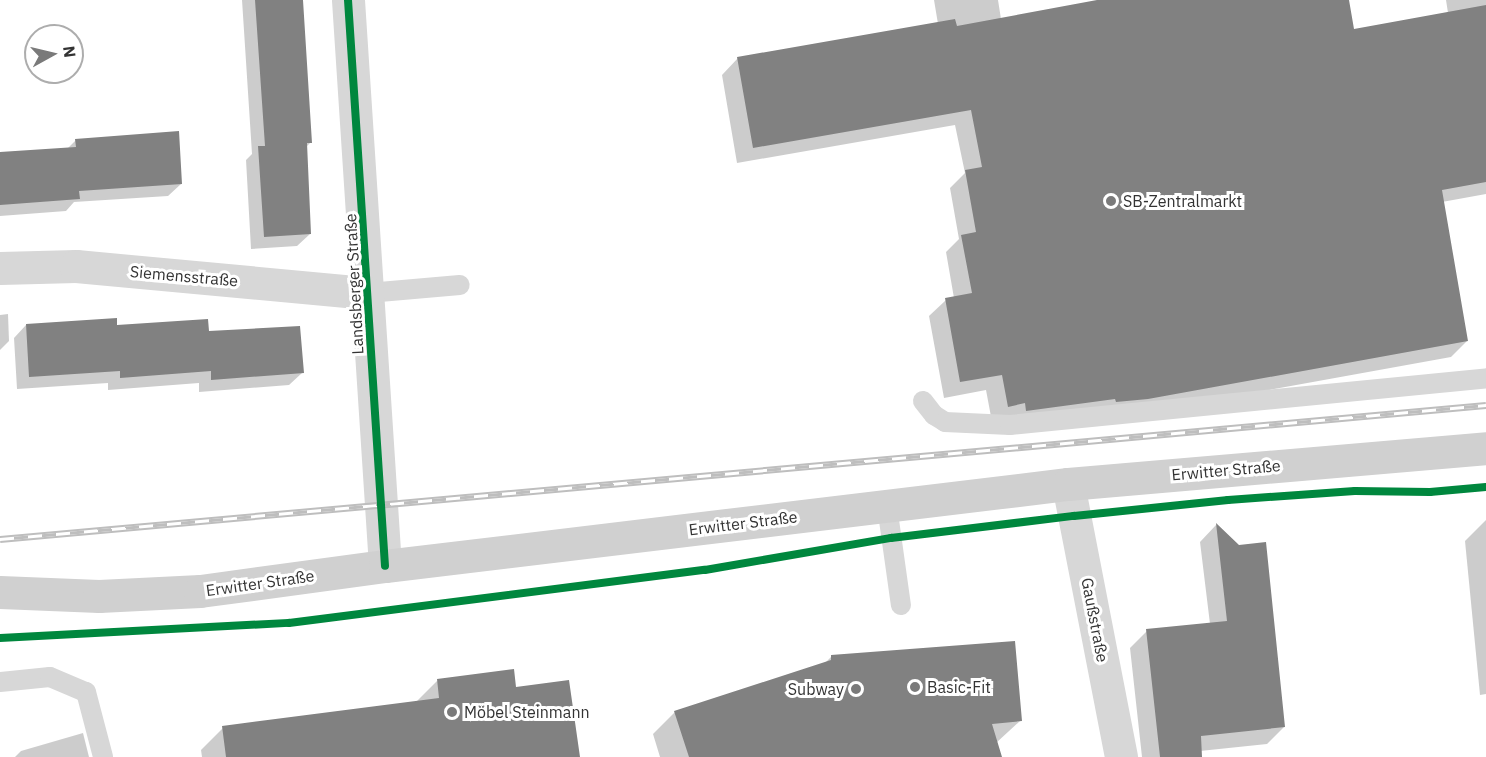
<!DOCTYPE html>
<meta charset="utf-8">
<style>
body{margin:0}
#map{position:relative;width:1486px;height:757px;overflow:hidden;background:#fff;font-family:"IBM Plex Sans",sans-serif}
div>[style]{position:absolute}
.shadow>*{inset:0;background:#0003}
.building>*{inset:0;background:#818181}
.service>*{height:20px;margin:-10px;padding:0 10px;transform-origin:10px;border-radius:10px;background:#d7d7d7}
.minor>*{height:33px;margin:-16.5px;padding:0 16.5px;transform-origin:16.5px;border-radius:16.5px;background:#d7d7d7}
.secondary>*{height:33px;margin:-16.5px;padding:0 16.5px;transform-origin:16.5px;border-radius:16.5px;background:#d0d0d0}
.rail>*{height:7px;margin-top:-3.5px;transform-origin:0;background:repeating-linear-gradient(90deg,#fff 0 14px,#bebebe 0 28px);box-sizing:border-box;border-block:2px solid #bebebe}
.cycleway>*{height:8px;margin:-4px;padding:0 4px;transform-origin:4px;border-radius:4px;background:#00873e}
.dots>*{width:16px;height:16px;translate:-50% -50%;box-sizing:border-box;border:3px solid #fff;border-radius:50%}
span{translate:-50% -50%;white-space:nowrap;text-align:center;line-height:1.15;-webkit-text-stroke:6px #fff;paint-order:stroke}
.poi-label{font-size:16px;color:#333}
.left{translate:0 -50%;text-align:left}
.right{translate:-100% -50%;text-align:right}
.street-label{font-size:16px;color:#333}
.north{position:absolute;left:24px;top:24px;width:60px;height:60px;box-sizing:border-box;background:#fff;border:2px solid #adadad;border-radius:50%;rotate:82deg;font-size:16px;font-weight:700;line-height:24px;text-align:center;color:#333}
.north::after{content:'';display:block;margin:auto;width:21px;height:27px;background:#7a7a7a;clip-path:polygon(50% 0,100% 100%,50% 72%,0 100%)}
</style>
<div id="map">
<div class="shadow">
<div style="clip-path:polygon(242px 0,301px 0,311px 142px,306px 147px,310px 234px,297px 246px,251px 249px,246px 160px,252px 154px)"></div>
<div style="clip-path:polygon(934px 0,998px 0,1001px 19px,1105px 0,1347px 0,1353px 31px,1448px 13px,1446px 0,1486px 0,1486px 194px,1442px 202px,1467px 341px,1451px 357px,1131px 415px,992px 422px,986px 390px,944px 398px,929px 316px,946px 300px,954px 298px,946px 252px,959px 239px,950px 188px,965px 173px,955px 125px,737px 163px,722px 75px,738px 58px,938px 24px)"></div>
<div style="clip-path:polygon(76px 140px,181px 184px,168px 196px,74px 202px,66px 211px,0 216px,0 153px,67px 149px)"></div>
<div style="clip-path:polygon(8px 314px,9px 341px,0 350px,0 315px)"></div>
<div style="clip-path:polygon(26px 325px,116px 327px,207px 333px,302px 373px,289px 385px,199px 392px,199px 383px,108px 390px,108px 383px,17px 389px,14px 338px)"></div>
<div style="clip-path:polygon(1486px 520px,1486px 694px,1480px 695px,1465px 541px)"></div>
<div style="clip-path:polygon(1216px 525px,1238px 546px,1284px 727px,1267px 744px,1200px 751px,1199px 757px,1142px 757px,1130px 648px,1147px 631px,1210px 624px,1200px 542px)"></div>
<div style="clip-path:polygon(832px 656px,1020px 721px,996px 743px,1001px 757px,660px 757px,653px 734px,675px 712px,824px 664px)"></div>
<div style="clip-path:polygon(437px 681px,578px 757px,202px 757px,201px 750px,223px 728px,416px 702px)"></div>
<div style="clip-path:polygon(83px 733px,89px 757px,15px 757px,21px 751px)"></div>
</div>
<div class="building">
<div style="clip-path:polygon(255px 0,303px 0,312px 143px,307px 143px,311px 234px,264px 237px,258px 146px,265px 146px)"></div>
<div style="clip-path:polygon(1097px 0,1349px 0,1354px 29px,1486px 5px,1486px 182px,1442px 190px,1468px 341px,1148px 399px,1116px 402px,1115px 399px,1026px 411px,1025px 403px,1008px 407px,1002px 375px,960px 382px,945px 298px,972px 293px,961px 235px,976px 232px,965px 170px,982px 167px,971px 110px,753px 148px,737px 57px,955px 19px,957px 26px)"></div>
<div style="clip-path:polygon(179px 131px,182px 184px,79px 191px,80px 199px,0 205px,0 152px,76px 147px,75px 139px)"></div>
<div style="clip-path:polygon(117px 318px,117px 325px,208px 319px,209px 331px,300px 326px,304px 373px,211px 380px,211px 371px,120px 378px,120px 371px,29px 377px,26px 324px)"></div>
<div style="clip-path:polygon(1216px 523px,1239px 545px,1266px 542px,1285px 727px,1201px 736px,1202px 757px,1160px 757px,1146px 629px,1227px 621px)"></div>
<div style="clip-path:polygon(1015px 641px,1022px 721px,992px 724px,1002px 757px,689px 757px,674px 711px,831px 660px,831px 655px)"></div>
<div style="clip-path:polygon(514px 669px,516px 687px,569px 680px,580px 757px,226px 757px,222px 726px,439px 698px,437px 679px)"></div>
</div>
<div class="service">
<div style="left:368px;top:293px;width:92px;rotate:-5deg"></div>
<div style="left:923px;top:401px;width:18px;rotate:52deg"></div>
<div style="left:934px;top:415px;width:13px;rotate:32deg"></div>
<div style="left:945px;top:422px;width:65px;rotate:2.6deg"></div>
<div style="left:1010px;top:425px;width:478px;rotate:-5.6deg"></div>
<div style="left:887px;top:506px;width:100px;rotate:82deg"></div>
<div style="left:0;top:682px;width:50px;rotate:-5.7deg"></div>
<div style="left:50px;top:677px;width:39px;rotate:23deg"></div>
<div style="left:86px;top:692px;width:67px;rotate:75.3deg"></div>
</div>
<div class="minor">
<div style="left:348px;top:0;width:567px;rotate:86.26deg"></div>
<div style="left:0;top:268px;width:76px;rotate:-1.5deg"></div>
<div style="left:76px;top:266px;width:293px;rotate:5.3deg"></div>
<div style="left:1068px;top:484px;width:278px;rotate:79deg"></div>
</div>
<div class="secondary">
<div style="left:0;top:592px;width:99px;rotate:2.3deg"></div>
<div style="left:99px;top:596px;width:101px;rotate:-2.8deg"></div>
<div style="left:200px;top:591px;width:187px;rotate:-7.7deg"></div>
<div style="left:385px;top:566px;width:688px;rotate:-6.85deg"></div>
<div style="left:1068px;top:484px;width:420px;rotate:-4.9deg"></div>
</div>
<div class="rail">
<div style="left:0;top:539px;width:1492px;rotate:-5.15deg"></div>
</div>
<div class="cycleway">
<div style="left:348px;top:0;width:567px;rotate:86.26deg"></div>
<div style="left:0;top:638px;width:289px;rotate:-3deg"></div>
<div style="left:289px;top:623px;width:419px;rotate:-7.3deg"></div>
<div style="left:705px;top:570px;width:189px;rotate:-9.8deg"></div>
<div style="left:891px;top:538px;width:184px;rotate:-6.9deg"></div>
<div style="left:1074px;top:516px;width:155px;rotate:-5.9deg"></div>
<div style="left:1228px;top:500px;width:127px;rotate:-4.1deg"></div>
<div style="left:1355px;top:491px;width:75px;rotate:0.8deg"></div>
<div style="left:1430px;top:492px;width:56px;rotate:-5.1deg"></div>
</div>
<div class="dots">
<div style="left:1111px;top:201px;background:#7a7a7a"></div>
<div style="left:915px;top:687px;background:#7a7a7a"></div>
<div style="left:856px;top:689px;background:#7a7a7a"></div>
<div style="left:452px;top:712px;background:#7a7a7a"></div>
</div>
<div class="poi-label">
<span class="left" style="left:1123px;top:201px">SB-Zentralmarkt</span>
<span class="left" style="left:927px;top:687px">Basic-Fit</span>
<span class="right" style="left:844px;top:689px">Subway</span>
<span class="left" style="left:464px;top:712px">Möbel Steinmann</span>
</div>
<div class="street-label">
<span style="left:184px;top:276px;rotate:5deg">Siemensstraße</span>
<span style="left:354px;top:284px;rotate:-93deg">Landsberger Straße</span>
<span style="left:1226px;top:470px;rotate:-5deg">Erwitter Straße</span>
<span style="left:743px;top:523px;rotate:-7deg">Erwitter Straße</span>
<span style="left:260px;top:583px;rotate:-8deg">Erwitter Straße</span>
<span style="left:1095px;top:620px;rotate:79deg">Gaußstraße</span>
</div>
<div class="north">N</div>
</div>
